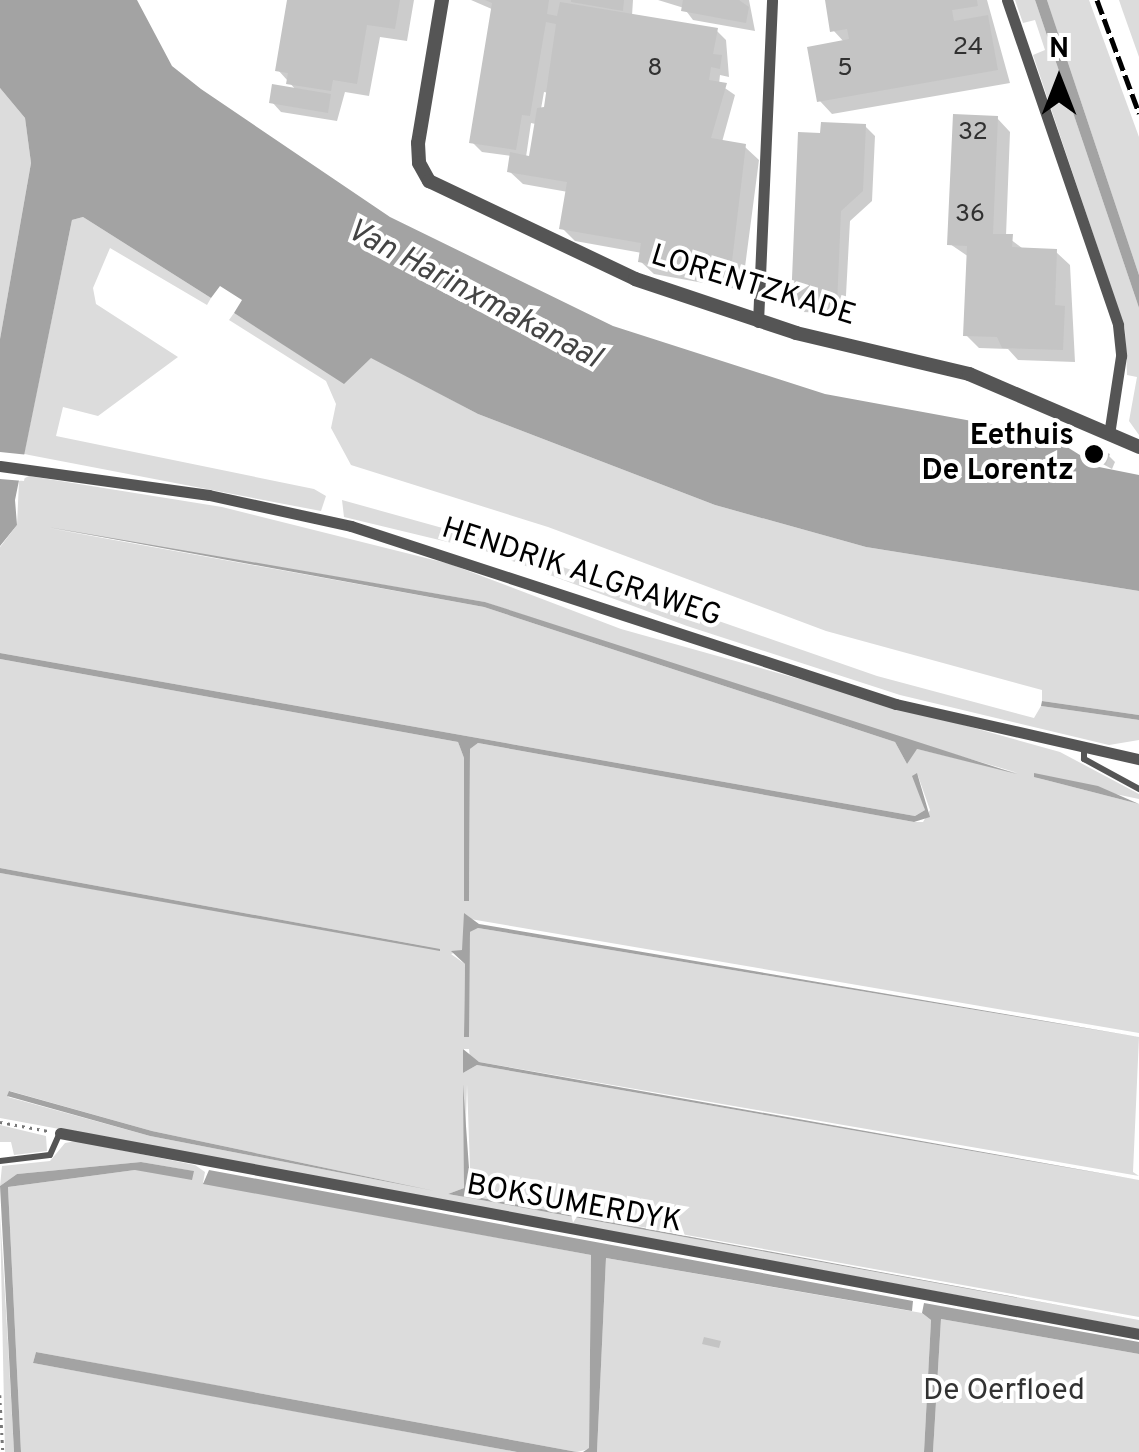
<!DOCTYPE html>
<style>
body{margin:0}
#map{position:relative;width:1139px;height:1452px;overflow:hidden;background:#fff;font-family:Overpass,sans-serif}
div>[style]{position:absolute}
.green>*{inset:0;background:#dcdcdc}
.water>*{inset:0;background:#a3a3a3}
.pier>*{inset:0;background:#fff}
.shadow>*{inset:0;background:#0003}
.building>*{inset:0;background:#c4c4c4}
.path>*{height:2.5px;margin-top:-1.25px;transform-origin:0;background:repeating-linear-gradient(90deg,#777 0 2.5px,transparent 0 7.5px)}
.service>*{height:6px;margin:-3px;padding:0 3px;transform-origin:3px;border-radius:3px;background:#555}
.minor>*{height:11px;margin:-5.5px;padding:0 5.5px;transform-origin:5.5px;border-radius:5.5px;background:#555}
.tertiary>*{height:14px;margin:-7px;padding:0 7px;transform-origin:7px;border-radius:7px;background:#555}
.rail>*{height:5px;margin-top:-2.5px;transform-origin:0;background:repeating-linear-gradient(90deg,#000 0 15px,transparent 0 20px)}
.dots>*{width:28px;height:28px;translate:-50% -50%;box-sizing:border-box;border:5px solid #fff;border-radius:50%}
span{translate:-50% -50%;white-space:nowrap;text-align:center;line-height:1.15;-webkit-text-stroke:8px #fff;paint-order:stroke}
.number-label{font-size:25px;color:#313131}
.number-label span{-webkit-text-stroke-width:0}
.street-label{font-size:30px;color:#000}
.poi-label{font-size:30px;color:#000;font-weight:700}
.right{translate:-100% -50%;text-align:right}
.park-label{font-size:30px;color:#333}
.water-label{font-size:32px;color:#444;font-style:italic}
.north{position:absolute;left:1009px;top:30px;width:100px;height:100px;-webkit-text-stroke:8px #fff;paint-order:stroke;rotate:0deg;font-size:28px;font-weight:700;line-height:40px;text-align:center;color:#000}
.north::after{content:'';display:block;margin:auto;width:35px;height:45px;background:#000;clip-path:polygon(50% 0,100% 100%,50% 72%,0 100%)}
</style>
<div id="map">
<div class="green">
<div style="clip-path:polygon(1015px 0,1035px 0,1139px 308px,1139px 435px,1129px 421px,1137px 377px,1127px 375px,1125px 329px,1033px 55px,1045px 50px,1035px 20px,1023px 23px)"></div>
<div style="clip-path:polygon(1047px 0,1089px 0,1139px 137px,1139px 275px)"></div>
<div style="clip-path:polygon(1119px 0,1139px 0,1139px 57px,1122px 9px)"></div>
<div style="clip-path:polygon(0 88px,25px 118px,31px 163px,0 339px)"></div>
<div style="clip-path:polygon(83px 217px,211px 298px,207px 305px,110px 248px,93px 288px,96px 304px,178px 357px,98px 416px,63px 407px,56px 436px,314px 489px,326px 496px,321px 511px,24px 454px,72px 220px)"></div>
<div style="clip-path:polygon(234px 313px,344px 383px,371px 357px,478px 414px,715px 505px,866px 547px,1139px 591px,1139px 715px,1042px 701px,1042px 690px,826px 631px,548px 527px,351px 465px,331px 428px,336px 404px,326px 381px,229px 320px)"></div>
<div style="clip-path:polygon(evenodd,29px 476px,222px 507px,450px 564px,621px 629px,1060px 752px,1139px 794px,1139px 799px,1034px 777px,1139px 804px,1139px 1033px,470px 919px,462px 950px,451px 954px,465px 964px,464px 1037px,470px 932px,478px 928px,1139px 1037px,1133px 1172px,1139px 1176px,479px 1062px,470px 1059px,469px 1049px,463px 1049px,463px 1073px,477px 1065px,1139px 1180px,1139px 1317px,471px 1196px,467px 1084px,464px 1188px,448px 1194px,1139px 1320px,1139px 1329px,0 1118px,0 873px,440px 949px,0 868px,0 659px,458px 742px,464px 758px,464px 900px,469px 900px,470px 749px,478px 743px,914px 822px,923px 822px,930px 810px,917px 773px,925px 810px,915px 816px,0 653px,0 547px,17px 525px,19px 481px,29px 476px,48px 528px,485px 602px,800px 709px,1018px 773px,917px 749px,908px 752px,907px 764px,895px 742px,484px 607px,48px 528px,29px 476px,10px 1091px,152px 1131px,435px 1191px,150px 1136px,8px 1097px,10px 1091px)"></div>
<div style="clip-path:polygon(342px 500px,482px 539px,877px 676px,1034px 718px,1041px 706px,1139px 720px,1139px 740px,1109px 745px,900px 695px,687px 626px,485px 551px,344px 517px)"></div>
<div style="clip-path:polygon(0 1125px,46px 1136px,47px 1151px,14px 1155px,11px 1142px,0 1142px)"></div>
<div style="clip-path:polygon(76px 1141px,195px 1165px,205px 1172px,203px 1183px,591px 1255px,589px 1449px,577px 1452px,36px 1352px,33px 1363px,517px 1452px,21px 1452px,8px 1187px,135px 1170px,193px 1171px,141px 1162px,17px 1174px,0 1186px,2px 1166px,50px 1161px,65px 1143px)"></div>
<div style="clip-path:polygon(0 1213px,8px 1344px,14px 1452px,5px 1452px)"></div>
<div style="clip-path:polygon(606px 1258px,922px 1313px,931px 1320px,924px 1452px,597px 1452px)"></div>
<div style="clip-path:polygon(941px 1319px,1139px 1354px,1139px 1452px,933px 1452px)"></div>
</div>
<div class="water">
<div style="clip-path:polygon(0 0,137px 0,172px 66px,201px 89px,390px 217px,613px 326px,825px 394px,1048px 435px,1099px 467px,1139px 475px,1139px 591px,866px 547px,715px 505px,478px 414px,371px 358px,344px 384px,234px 313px,242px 300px,220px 286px,211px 298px,83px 217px,72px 220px,15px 500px,17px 525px,0 546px,0 339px,31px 163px,25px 118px,0 88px)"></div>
<div style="clip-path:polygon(1035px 0,1047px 0,1139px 275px,1139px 308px)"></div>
<div style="clip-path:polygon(48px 527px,485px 602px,1017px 774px,917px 749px,907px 764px,895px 742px,484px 607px)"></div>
<div style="clip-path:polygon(0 653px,915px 816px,925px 810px,912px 776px,917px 773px,930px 817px,914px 822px,478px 743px,470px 749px,469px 901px,464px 901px,464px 758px,458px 742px,0 659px)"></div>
<div style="clip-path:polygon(1042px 701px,1139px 715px,1139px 720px,1041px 706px)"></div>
<div style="clip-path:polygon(1034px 773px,1098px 786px,1139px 804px,1034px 777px)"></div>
<div style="clip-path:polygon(0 868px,440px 949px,440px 951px,0 873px)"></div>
<div style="clip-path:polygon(464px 913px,479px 924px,1139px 1037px,478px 928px,470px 932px,469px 1037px,464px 1037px,465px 964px,451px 951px,462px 950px)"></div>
<div style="clip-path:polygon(463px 1049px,479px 1062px,1139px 1180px,477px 1065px,463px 1073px)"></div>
<div style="clip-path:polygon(463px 1084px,471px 1196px,1139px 1320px,448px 1194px,464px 1188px)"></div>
<div style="clip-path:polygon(9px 1091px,152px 1131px,435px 1191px,150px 1136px,7px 1096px)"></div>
<div style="clip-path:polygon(141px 1162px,194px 1171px,192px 1180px,135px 1170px,8px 1187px,21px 1452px,14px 1452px,0 1186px,17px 1174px)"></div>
<div style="clip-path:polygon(209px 1170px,913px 1301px,912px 1311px,606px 1258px,597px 1452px,583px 1452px,589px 1448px,591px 1255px,203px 1184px)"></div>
<div style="clip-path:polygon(924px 1303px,1139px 1342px,1139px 1354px,941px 1319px,933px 1452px,924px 1452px,931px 1320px,922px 1313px)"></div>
<div style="clip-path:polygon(36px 1352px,167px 1376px,577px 1452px,517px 1452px,297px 1412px,33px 1363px)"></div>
</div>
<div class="pier">
<div style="clip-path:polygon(0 452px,29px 455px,24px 481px,0 479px)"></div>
</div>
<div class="shadow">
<div style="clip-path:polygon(290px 0,414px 0,407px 41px,380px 37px,369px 96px,345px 92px,337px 121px,281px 112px,272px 102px,297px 91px,278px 70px)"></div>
<div style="clip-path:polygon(evenodd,471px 0,633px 0,632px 16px,716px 30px,726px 40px,729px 77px,720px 75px,719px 84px,735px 95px,722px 142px,745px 147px,759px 160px,742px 290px,654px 274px,640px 261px,642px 253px,575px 241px,562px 228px,568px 192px,523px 184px,509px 171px,512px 156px,482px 152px,472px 142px,494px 10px,471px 0,544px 92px,549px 93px,553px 111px,541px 109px,544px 92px,471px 0,531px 123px,540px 125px,530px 158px,526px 157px,531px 123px)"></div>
<div style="clip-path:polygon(658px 0,749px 0,755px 31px,693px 20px,684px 8px)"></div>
<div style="clip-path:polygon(827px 0,987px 0,1010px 83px,832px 114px,819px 100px,845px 43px,833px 30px)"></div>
<div style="clip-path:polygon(997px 118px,1010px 132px,1006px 236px,1026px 251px,1056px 252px,1070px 265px,1075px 362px,1018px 360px,1008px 349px,979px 348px,966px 335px,969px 257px,950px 244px)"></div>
<div style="clip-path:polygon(865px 126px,875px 136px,872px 201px,850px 221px,845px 314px,803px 312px,794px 302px,823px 135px)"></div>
<div style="clip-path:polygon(1084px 454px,1109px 456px,1115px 462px,1112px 469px)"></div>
</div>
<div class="building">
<div style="clip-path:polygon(287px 0,400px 0,395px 29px,367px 25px,357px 84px,333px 80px,331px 91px,286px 84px,288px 73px,275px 71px)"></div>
<div style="clip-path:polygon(485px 0,549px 0,547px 14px,557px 16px,560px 2px,718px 28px,713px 54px,722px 55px,720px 69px,711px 67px,709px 80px,727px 83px,711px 138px,746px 144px,730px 278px,638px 262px,641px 243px,559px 229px,567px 182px,507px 172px,510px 152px,529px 156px,537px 108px,544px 107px,556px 24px,546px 22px,530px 116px,522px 115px,516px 150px,469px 143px,492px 3px)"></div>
<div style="clip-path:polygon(571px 0,624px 0,623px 11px,571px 2px)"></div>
<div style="clip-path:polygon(683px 0,739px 0,749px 7px,746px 23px,681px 11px)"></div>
<div style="clip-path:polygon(825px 0,977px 0,978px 6px,952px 10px,954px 21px,988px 15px,998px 70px,817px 102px,807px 47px,849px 39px,847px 29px,830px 32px)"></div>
<div style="clip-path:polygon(272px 84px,331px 94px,328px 113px,269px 103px)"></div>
<div style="clip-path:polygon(953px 114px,998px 116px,993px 234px,1013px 234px,1012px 247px,1057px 249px,1055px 305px,1065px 306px,1063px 350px,1002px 348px,997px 337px,963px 336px,967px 246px,947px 245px)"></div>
<div style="clip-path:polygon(821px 122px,866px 124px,863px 191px,841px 211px,837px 305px,791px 303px,798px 132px,820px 133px)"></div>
<div style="clip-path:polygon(1085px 444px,1110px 454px,1106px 465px,1081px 454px)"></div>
<div style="clip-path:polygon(704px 1337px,721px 1341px,719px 1348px,702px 1344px)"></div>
</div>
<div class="path">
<div style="left:0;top:1122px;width:49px;rotate:10.6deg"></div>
<div style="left:0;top:1395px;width:57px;rotate:87deg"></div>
</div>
<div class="service">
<div style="left:1084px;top:749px;width:10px;rotate:90deg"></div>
<div style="left:1084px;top:759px;width:63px;rotate:28.6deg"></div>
<div style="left:0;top:1161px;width:50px;rotate:-6.8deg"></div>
<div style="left:50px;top:1155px;width:24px;rotate:-66deg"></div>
</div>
<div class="minor">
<div style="left:1007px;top:0;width:343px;rotate:71.1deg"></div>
<div style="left:1118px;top:325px;width:31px;rotate:84deg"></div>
<div style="left:1121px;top:356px;width:79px;rotate:98.7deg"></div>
<div style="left:758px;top:322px;width:322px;rotate:-87.5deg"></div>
<div style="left:0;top:466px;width:211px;rotate:7.9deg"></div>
<div style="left:209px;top:495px;width:145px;rotate:12.3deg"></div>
<div style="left:351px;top:526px;width:573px;rotate:18.09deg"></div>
<div style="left:896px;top:704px;width:249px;rotate:12.8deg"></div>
<div style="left:60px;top:1133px;width:1098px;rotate:10.55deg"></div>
</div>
<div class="tertiary">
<div style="left:442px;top:0;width:145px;rotate:99.5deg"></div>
<div style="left:418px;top:143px;width:20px;rotate:87deg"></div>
<div style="left:419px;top:163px;width:21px;rotate:61deg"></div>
<div style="left:429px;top:181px;width:228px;rotate:25.4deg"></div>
<div style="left:635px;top:279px;width:170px;rotate:18.5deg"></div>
<div style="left:796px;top:333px;width:178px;rotate:13.3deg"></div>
<div style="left:969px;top:374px;width:185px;rotate:23.2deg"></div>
</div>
<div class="rail">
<div style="left:1097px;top:0;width:121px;rotate:69.6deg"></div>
</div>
<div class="dots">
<div style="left:1094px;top:454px;background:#000"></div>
</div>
<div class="number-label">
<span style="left:968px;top:48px">24</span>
<span style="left:655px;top:69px">8</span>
<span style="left:845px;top:69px">5</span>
<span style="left:973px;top:133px">32</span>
<span style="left:970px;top:215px">36</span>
</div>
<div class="street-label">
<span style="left:753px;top:287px;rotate:17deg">LORENTZKADE</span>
<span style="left:581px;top:574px;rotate:18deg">HENDRIK ALGRAWEG</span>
<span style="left:574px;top:1205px;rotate:10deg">BOKSUMERDYK</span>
</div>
<div class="poi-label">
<span class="right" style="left:1074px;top:454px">Eethuis<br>De Lorentz</span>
</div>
<div class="park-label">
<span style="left:1004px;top:1392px">De Oerfloed</span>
</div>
<div class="water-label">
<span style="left:473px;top:295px;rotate:28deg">Van Harinxmakanaal</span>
</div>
<div class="north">N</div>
</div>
